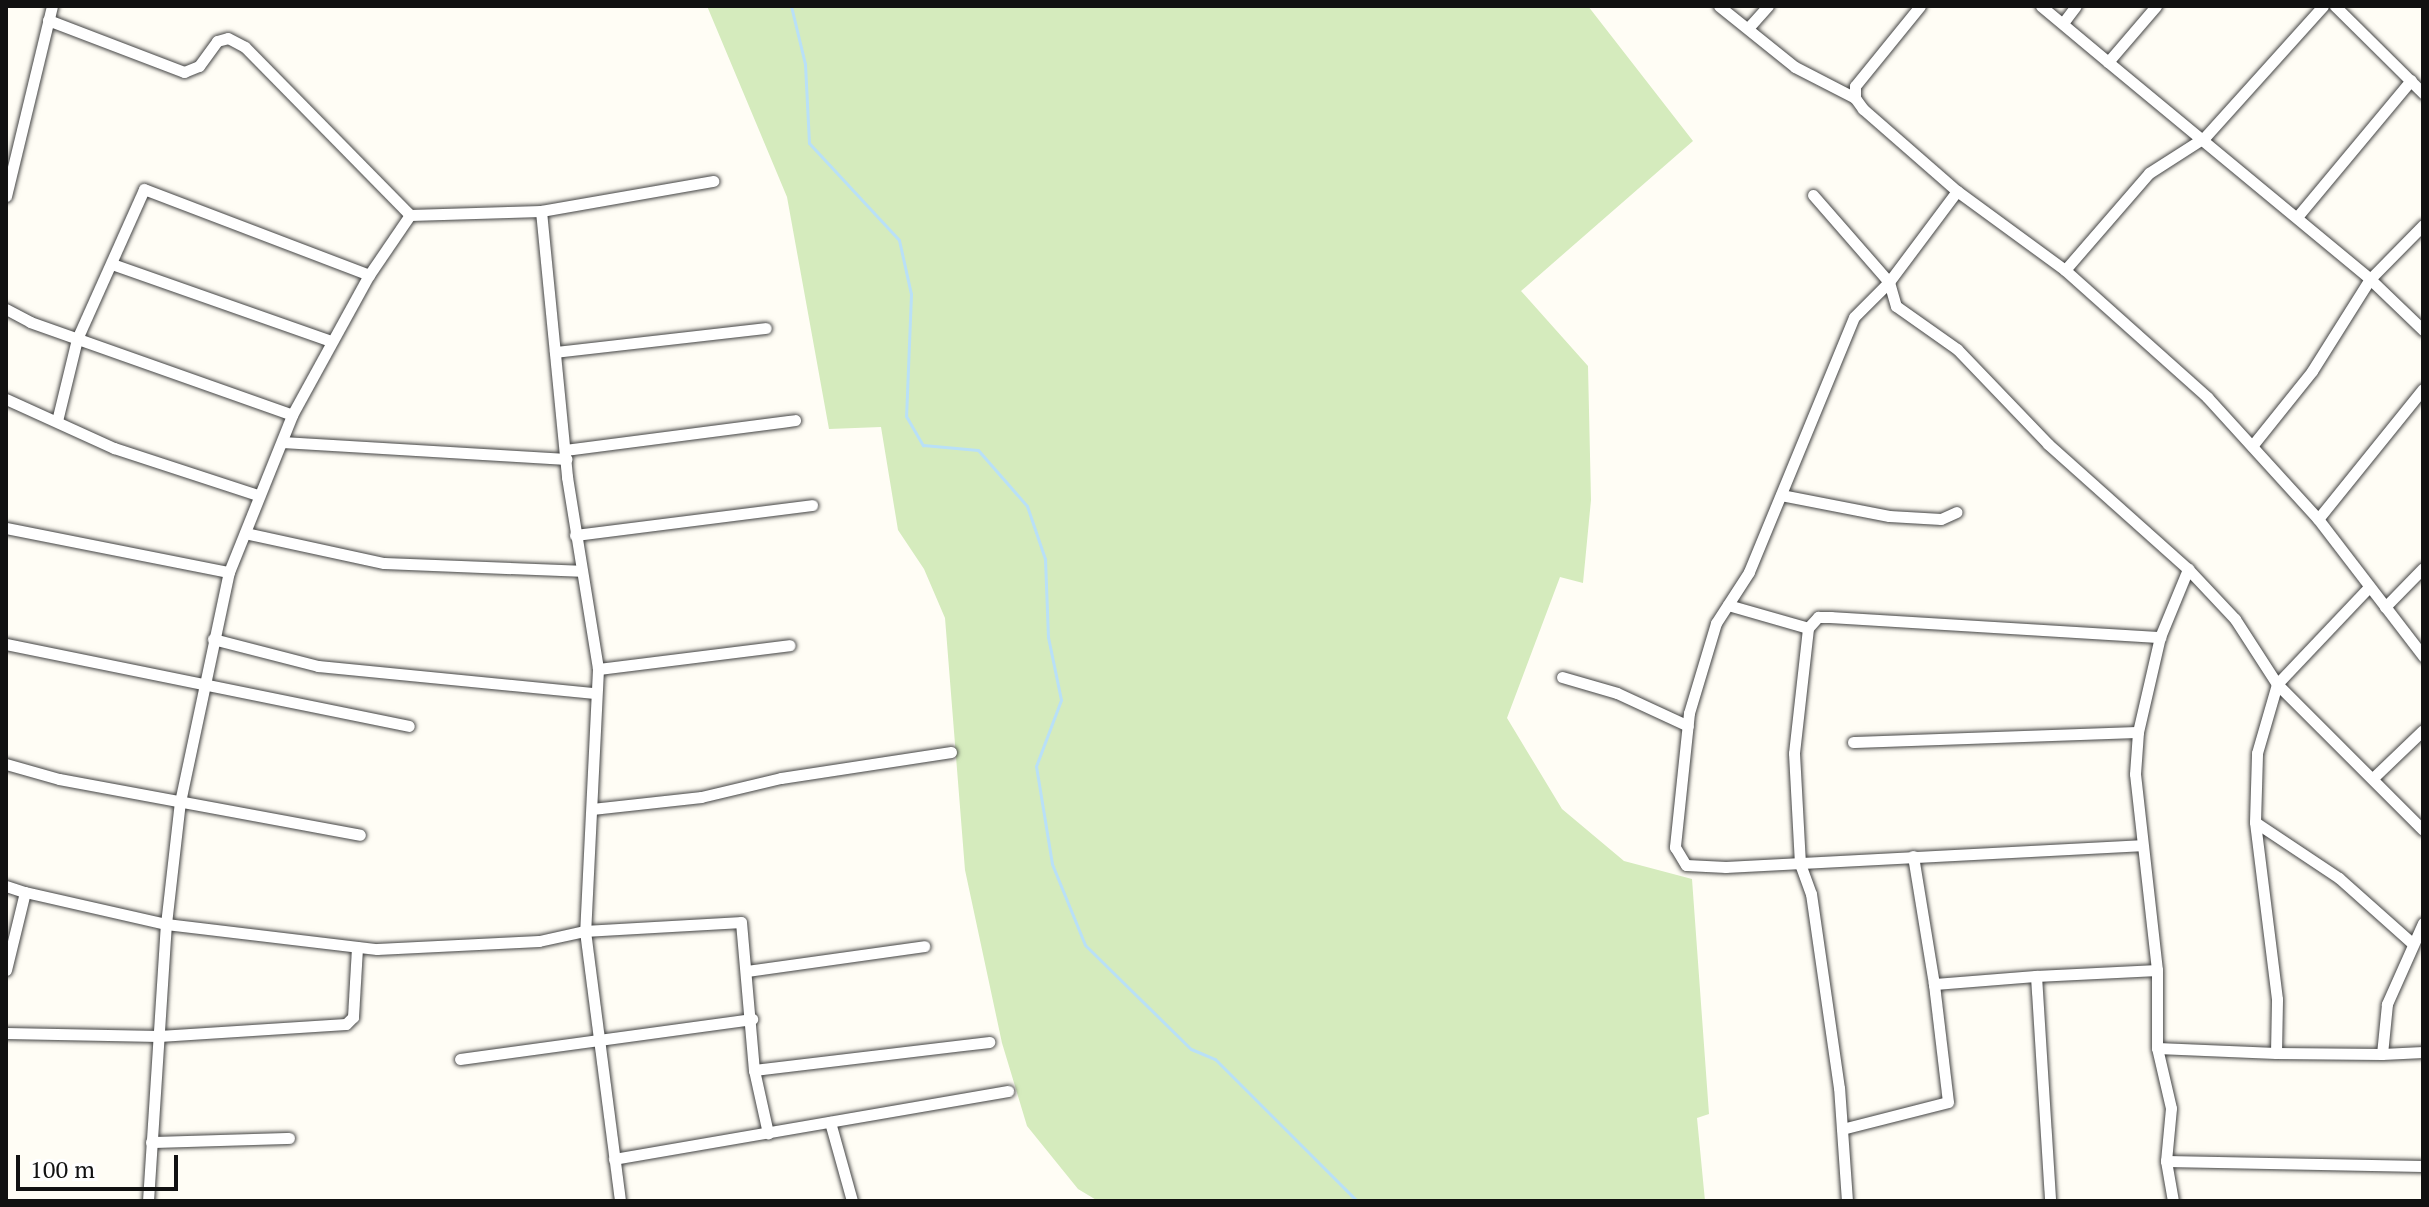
<!DOCTYPE html>
<style>
body{margin:0}
#map{position:relative;width:2429px;height:1207px;overflow:hidden;background:#fffdf5;font-family:"PT Serif",serif}
div>[style]{position:absolute}
.green>*{inset:0;background:#d5ebbd}
.stream>*{height:3px;margin:-1.5px;padding:0 1.5px;transform-origin:1.5px;border-radius:1.5px;background:#b9e0f7}
.roads{filter:drop-shadow(0 0 2px #444) drop-shadow(0 0 2px #444)}
.minor>*{height:11px;margin:-5.5px;padding:0 5.5px;transform-origin:5.5px;border-radius:5.5px;background:#fff}
span{translate:-50% -50%;white-space:nowrap;text-align:center;line-height:1.15;-webkit-text-stroke:8px #fff;paint-order:stroke}
.frame{position:absolute;inset:0;border:8px solid #111;pointer-events:none}
.scale{position:absolute;left:16px;top:1155px;width:162px;height:36px;box-sizing:border-box;border:4px solid #111;border-top:0;padding-left:10px;font-size:24px;line-height:28px;white-space:nowrap;color:#111;-webkit-text-stroke:6px #fff;paint-order:stroke}
</style>
<div id="map">
<div class="green">
<div style="clip-path:polygon(707px 6px,1588px 6px,1693px 141px,1521px 291px,1588px 366px,1591px 500px,1583px 583px,1560px 577px,1507px 718px,1562px 809px,1624px 861px,1692px 879px,1709px 1114px,1697px 1118px,1705px 1201px,1098px 1201px,1078px 1189px,1027px 1126px,1002px 1043px,965px 870px,945px 618px,924px 569px,898px 530px,881px 427px,829px 429px,787px 197px)"></div>
</div>
<div class="stream">
<div style="left:791px;top:6px;width:60px;rotate:76.4deg"></div>
<div style="left:805px;top:64px;width:79px;rotate:87.1deg"></div>
<div style="left:809px;top:143px;width:132px;rotate:47.1deg"></div>
<div style="left:899px;top:240px;width:55px;rotate:77.5deg"></div>
<div style="left:911px;top:294px;width:122px;rotate:92.3deg"></div>
<div style="left:906px;top:416px;width:34px;rotate:60deg"></div>
<div style="left:923px;top:445px;width:55px;rotate:5.2deg"></div>
<div style="left:978px;top:450px;width:74px;rotate:48.8deg"></div>
<div style="left:1027px;top:506px;width:56px;rotate:71.2deg"></div>
<div style="left:1045px;top:559px;width:78px;rotate:87.8deg"></div>
<div style="left:1048px;top:637px;width:64px;rotate:78.3deg"></div>
<div style="left:1061px;top:700px;width:71px;rotate:110.7deg"></div>
<div style="left:1036px;top:766px;width:99px;rotate:80.7deg"></div>
<div style="left:1052px;top:864px;width:87px;rotate:67.8deg"></div>
<div style="left:1085px;top:945px;width:148px;rotate:44.5deg"></div>
<div style="left:1191px;top:1049px;width:26px;rotate:23deg"></div>
<div style="left:1215px;top:1059px;width:201px;rotate:45deg"></div>
</div>
<div class="roads">
<div class="minor">
<div style="left:1719px;top:6px;width:97px;rotate:38.8deg"></div>
<div style="left:1795px;top:67px;width:68px;rotate:27.3deg"></div>
<div style="left:1920px;top:6px;width:103px;rotate:129.1deg"></div>
<div style="left:1855px;top:86px;width:12px;rotate:90deg"></div>
<div style="left:1855px;top:98px;width:14px;rotate:54deg"></div>
<div style="left:1863px;top:109px;width:125px;rotate:41.1deg"></div>
<div style="left:1957px;top:191px;width:134px;rotate:36.2deg"></div>
<div style="left:2065px;top:270px;width:191px;rotate:41.8deg"></div>
<div style="left:2207px;top:397px;width:165px;rotate:47.7deg"></div>
<div style="left:2318px;top:519px;width:173px;rotate:52.5deg"></div>
<div style="left:2041px;top:6px;width:87px;rotate:39.9deg"></div>
<div style="left:2108px;top:62px;width:74px;rotate:-49.4deg"></div>
<div style="left:2335px;top:6px;width:124px;rotate:44.7deg"></div>
<div style="left:48px;top:20px;width:146px;rotate:20.9deg"></div>
<div style="left:184px;top:72px;width:16px;rotate:-22deg"></div>
<div style="left:199px;top:66px;width:31px;rotate:-54deg"></div>
<div style="left:217px;top:41px;width:11px;rotate:-15deg"></div>
<div style="left:228px;top:38px;width:19px;rotate:28deg"></div>
<div style="left:245px;top:47px;width:235px;rotate:45.5deg"></div>
<div style="left:410px;top:215px;width:131px;rotate:-1.7deg"></div>
<div style="left:541px;top:211px;width:175px;rotate:-9.9deg"></div>
<div style="left:2063px;top:23px;width:21px;rotate:-53deg"></div>
<div style="left:1749px;top:27px;width:28px;rotate:-48deg"></div>
<div style="left:2108px;top:62px;width:340px;rotate:39.6deg"></div>
<div style="left:2370px;top:279px;width:76px;rotate:-45.5deg"></div>
<div style="left:1957px;top:191px;width:114px;rotate:126.8deg"></div>
<div style="left:1889px;top:282px;width:25px;rotate:74deg"></div>
<div style="left:1896px;top:306px;width:75px;rotate:35.2deg"></div>
<div style="left:1957px;top:349px;width:132px;rotate:46.2deg"></div>
<div style="left:2048px;top:444px;width:188px;rotate:41.8deg"></div>
<div style="left:2188px;top:569px;width:69px;rotate:46.8deg"></div>
<div style="left:2235px;top:619px;width:77px;rotate:57.1deg"></div>
<div style="left:2277px;top:684px;width:206px;rotate:45deg"></div>
<div style="left:1813px;top:195px;width:116px;rotate:48.9deg"></div>
<div style="left:1889px;top:282px;width:49px;rotate:135deg"></div>
<div style="left:1854px;top:317px;width:276px;rotate:112.4deg"></div>
<div style="left:1749px;top:572px;width:61px;rotate:122.9deg"></div>
<div style="left:1716px;top:623px;width:94px;rotate:106.7deg"></div>
<div style="left:1689px;top:713px;width:135px;rotate:96deg"></div>
<div style="left:1675px;top:847px;width:21px;rotate:59deg"></div>
<div style="left:1686px;top:865px;width:40px;rotate:2.9deg"></div>
<div style="left:1726px;top:867px;width:414px;rotate:-3deg"></div>
<div style="left:6px;top:196px;width:195px;rotate:-76.4deg"></div>
<div style="left:541px;top:211px;width:267px;rotate:84.4deg"></div>
<div style="left:567px;top:477px;width:194px;rotate:80.8deg"></div>
<div style="left:598px;top:669px;width:262px;rotate:92.8deg"></div>
<div style="left:585px;top:931px;width:156px;rotate:-3.3deg"></div>
<div style="left:741px;top:922px;width:149px;rotate:85deg"></div>
<div style="left:754px;top:1070px;width:65px;rotate:77.5deg"></div>
<div style="left:2297px;top:217px;width:178px;rotate:-50.2deg"></div>
<div style="left:112px;top:264px;width:232px;rotate:19.4deg"></div>
<div style="left:2065px;top:270px;width:128px;rotate:-49.1deg"></div>
<div style="left:2149px;top:173px;width:67px;rotate:-32.7deg"></div>
<div style="left:2205px;top:137px;width:176px;rotate:-48deg"></div>
<div style="left:6px;top:309px;width:27px;rotate:28deg"></div>
<div style="left:30px;top:322px;width:278px;rotate:19.5deg"></div>
<div style="left:555px;top:352px;width:212px;rotate:-6.5deg"></div>
<div style="left:6px;top:399px;width:119px;rotate:24.4deg"></div>
<div style="left:114px;top:448px;width:151px;rotate:18.1deg"></div>
<div style="left:57px;top:421px;width:84px;rotate:-76.3deg"></div>
<div style="left:77px;top:339px;width:164px;rotate:-65.9deg"></div>
<div style="left:144px;top:189px;width:241px;rotate:20.9deg"></div>
<div style="left:282px;top:442px;width:285px;rotate:3.4deg"></div>
<div style="left:2252px;top:446px;width:96px;rotate:-51.3deg"></div>
<div style="left:2312px;top:371px;width:109px;rotate:-57.8deg"></div>
<div style="left:2370px;top:279px;width:74px;rotate:43.9deg"></div>
<div style="left:565px;top:450px;width:232px;rotate:-7.4deg"></div>
<div style="left:1781px;top:495px;width:110px;rotate:11deg"></div>
<div style="left:1889px;top:516px;width:52px;rotate:3.3deg"></div>
<div style="left:1941px;top:519px;width:17px;rotate:-24deg"></div>
<div style="left:2318px;top:519px;width:167px;rotate:-51.1deg"></div>
<div style="left:6px;top:528px;width:227px;rotate:11.2deg"></div>
<div style="left:245px;top:533px;width:142px;rotate:12.2deg"></div>
<div style="left:384px;top:563px;width:196px;rotate:2.3deg"></div>
<div style="left:575px;top:535px;width:239px;rotate:-7.2deg"></div>
<div style="left:1728px;top:605px;width:83px;rotate:16deg"></div>
<div style="left:2385px;top:607px;width:54px;rotate:-45.7deg"></div>
<div style="left:213px;top:639px;width:108px;rotate:14.4deg"></div>
<div style="left:318px;top:666px;width:278px;rotate:5.6deg"></div>
<div style="left:6px;top:644px;width:411px;rotate:11.5deg"></div>
<div style="left:598px;top:669px;width:193px;rotate:-7.1deg"></div>
<div style="left:1562px;top:677px;width:57px;rotate:16.2deg"></div>
<div style="left:1617px;top:693px;width:78px;rotate:24.9deg"></div>
<div style="left:1853px;top:742px;width:285px;rotate:-2deg"></div>
<div style="left:6px;top:764px;width:55px;rotate:15.8deg"></div>
<div style="left:59px;top:779px;width:306px;rotate:10.5deg"></div>
<div style="left:2373px;top:778px;width:69px;rotate:-43.8deg"></div>
<div style="left:592px;top:809px;width:110px;rotate:-6.3deg"></div>
<div style="left:701px;top:797px;width:82px;rotate:-13.4deg"></div>
<div style="left:781px;top:778px;width:172px;rotate:-8.7deg"></div>
<div style="left:2255px;top:822px;width:101px;rotate:33.7deg"></div>
<div style="left:2339px;top:878px;width:99px;rotate:41.7deg"></div>
<div style="left:1913px;top:856px;width:130px;rotate:80.7deg"></div>
<div style="left:1934px;top:984px;width:102px;rotate:-4.5deg"></div>
<div style="left:2036px;top:976px;width:225px;rotate:86.4deg"></div>
<div style="left:6px;top:886px;width:20px;rotate:18deg"></div>
<div style="left:2423px;top:923px;width:89px;rotate:114deg"></div>
<div style="left:2387px;top:1004px;width:50px;rotate:95.7deg"></div>
<div style="left:2382px;top:1054px;width:41px;rotate:-2.8deg"></div>
<div style="left:6px;top:970px;width:80px;rotate:-76.3deg"></div>
<div style="left:25px;top:892px;width:145px;rotate:12.8deg"></div>
<div style="left:166px;top:924px;width:212px;rotate:6.8deg"></div>
<div style="left:377px;top:949px;width:162px;rotate:-2.8deg"></div>
<div style="left:539px;top:941px;width:47px;rotate:-12.3deg"></div>
<div style="left:585px;top:931px;width:272px;rotate:82.6deg"></div>
<div style="left:747px;top:971px;width:179px;rotate:-8deg"></div>
<div style="left:2036px;top:976px;width:121px;rotate:-2.8deg"></div>
<div style="left:6px;top:1033px;width:153px;rotate:1.1deg"></div>
<div style="left:159px;top:1036px;width:187px;rotate:-3.7deg"></div>
<div style="left:346px;top:1024px;width:10px;rotate:-45deg"></div>
<div style="left:353px;top:1017px;width:70px;rotate:-86.7deg"></div>
<div style="left:2157px;top:1048px;width:119px;rotate:2.4deg"></div>
<div style="left:2276px;top:1053px;width:54px;rotate:-88.9deg"></div>
<div style="left:2277px;top:999px;width:178px;rotate:-97.1deg"></div>
<div style="left:2255px;top:822px;width:69px;rotate:-88.3deg"></div>
<div style="left:2257px;top:753px;width:72px;rotate:-73.8deg"></div>
<div style="left:2277px;top:684px;width:134px;rotate:-46.5deg"></div>
<div style="left:2276px;top:1053px;width:106px;rotate:0.5deg"></div>
<div style="left:460px;top:1059px;width:295px;rotate:-7.8deg"></div>
<div style="left:754px;top:1070px;width:237px;rotate:-6.8deg"></div>
<div style="left:830px;top:1122px;width:82px;rotate:74.4deg"></div>
<div style="left:1842px;top:1129px;width:109px;rotate:-14.3deg"></div>
<div style="left:1948px;top:1102px;width:119px;rotate:-96.8deg"></div>
<div style="left:151px;top:1142px;width:138px;rotate:-1.7deg"></div>
<div style="left:614px;top:1159px;width:400px;rotate:-9.8deg"></div>
<div style="left:2166px;top:1161px;width:257px;rotate:1.1deg"></div>
<div style="left:148px;top:1201px;width:278px;rotate:-86.3deg"></div>
<div style="left:166px;top:924px;width:123px;rotate:-83.5deg"></div>
<div style="left:180px;top:802px;width:235px;rotate:-78deg"></div>
<div style="left:229px;top:572px;width:169px;rotate:-68.1deg"></div>
<div style="left:292px;top:415px;width:160px;rotate:-61.2deg"></div>
<div style="left:369px;top:275px;width:73px;rotate:-55.7deg"></div>
<div style="left:1847px;top:1201px;width:113px;rotate:-94deg"></div>
<div style="left:1839px;top:1088px;width:196px;rotate:-98.2deg"></div>
<div style="left:1811px;top:894px;width:32px;rotate:-110deg"></div>
<div style="left:1800px;top:864px;width:111px;rotate:-93.1deg"></div>
<div style="left:1794px;top:753px;width:126px;rotate:-83.6deg"></div>
<div style="left:1808px;top:628px;width:15px;rotate:-48deg"></div>
<div style="left:1818px;top:617px;width:13px"></div>
<div style="left:1831px;top:617px;width:330px;rotate:3.5deg"></div>
<div style="left:2173px;top:1201px;width:41px;rotate:-99.9deg"></div>
<div style="left:2166px;top:1161px;width:53px;rotate:-84.6deg"></div>
<div style="left:2171px;top:1108px;width:62px;rotate:-103.1deg"></div>
<div style="left:2157px;top:1048px;width:78px;rotate:-90deg"></div>
<div style="left:2157px;top:970px;width:197px;rotate:-96.4deg"></div>
<div style="left:2135px;top:774px;width:42px;rotate:-85.9deg"></div>
<div style="left:2138px;top:732px;width:98px;rotate:-77deg"></div>
<div style="left:2160px;top:637px;width:74px;rotate:-67.6deg"></div>
</div>
</div>
<div class="frame"></div>
<div class="scale">100 m</div>
</div>
